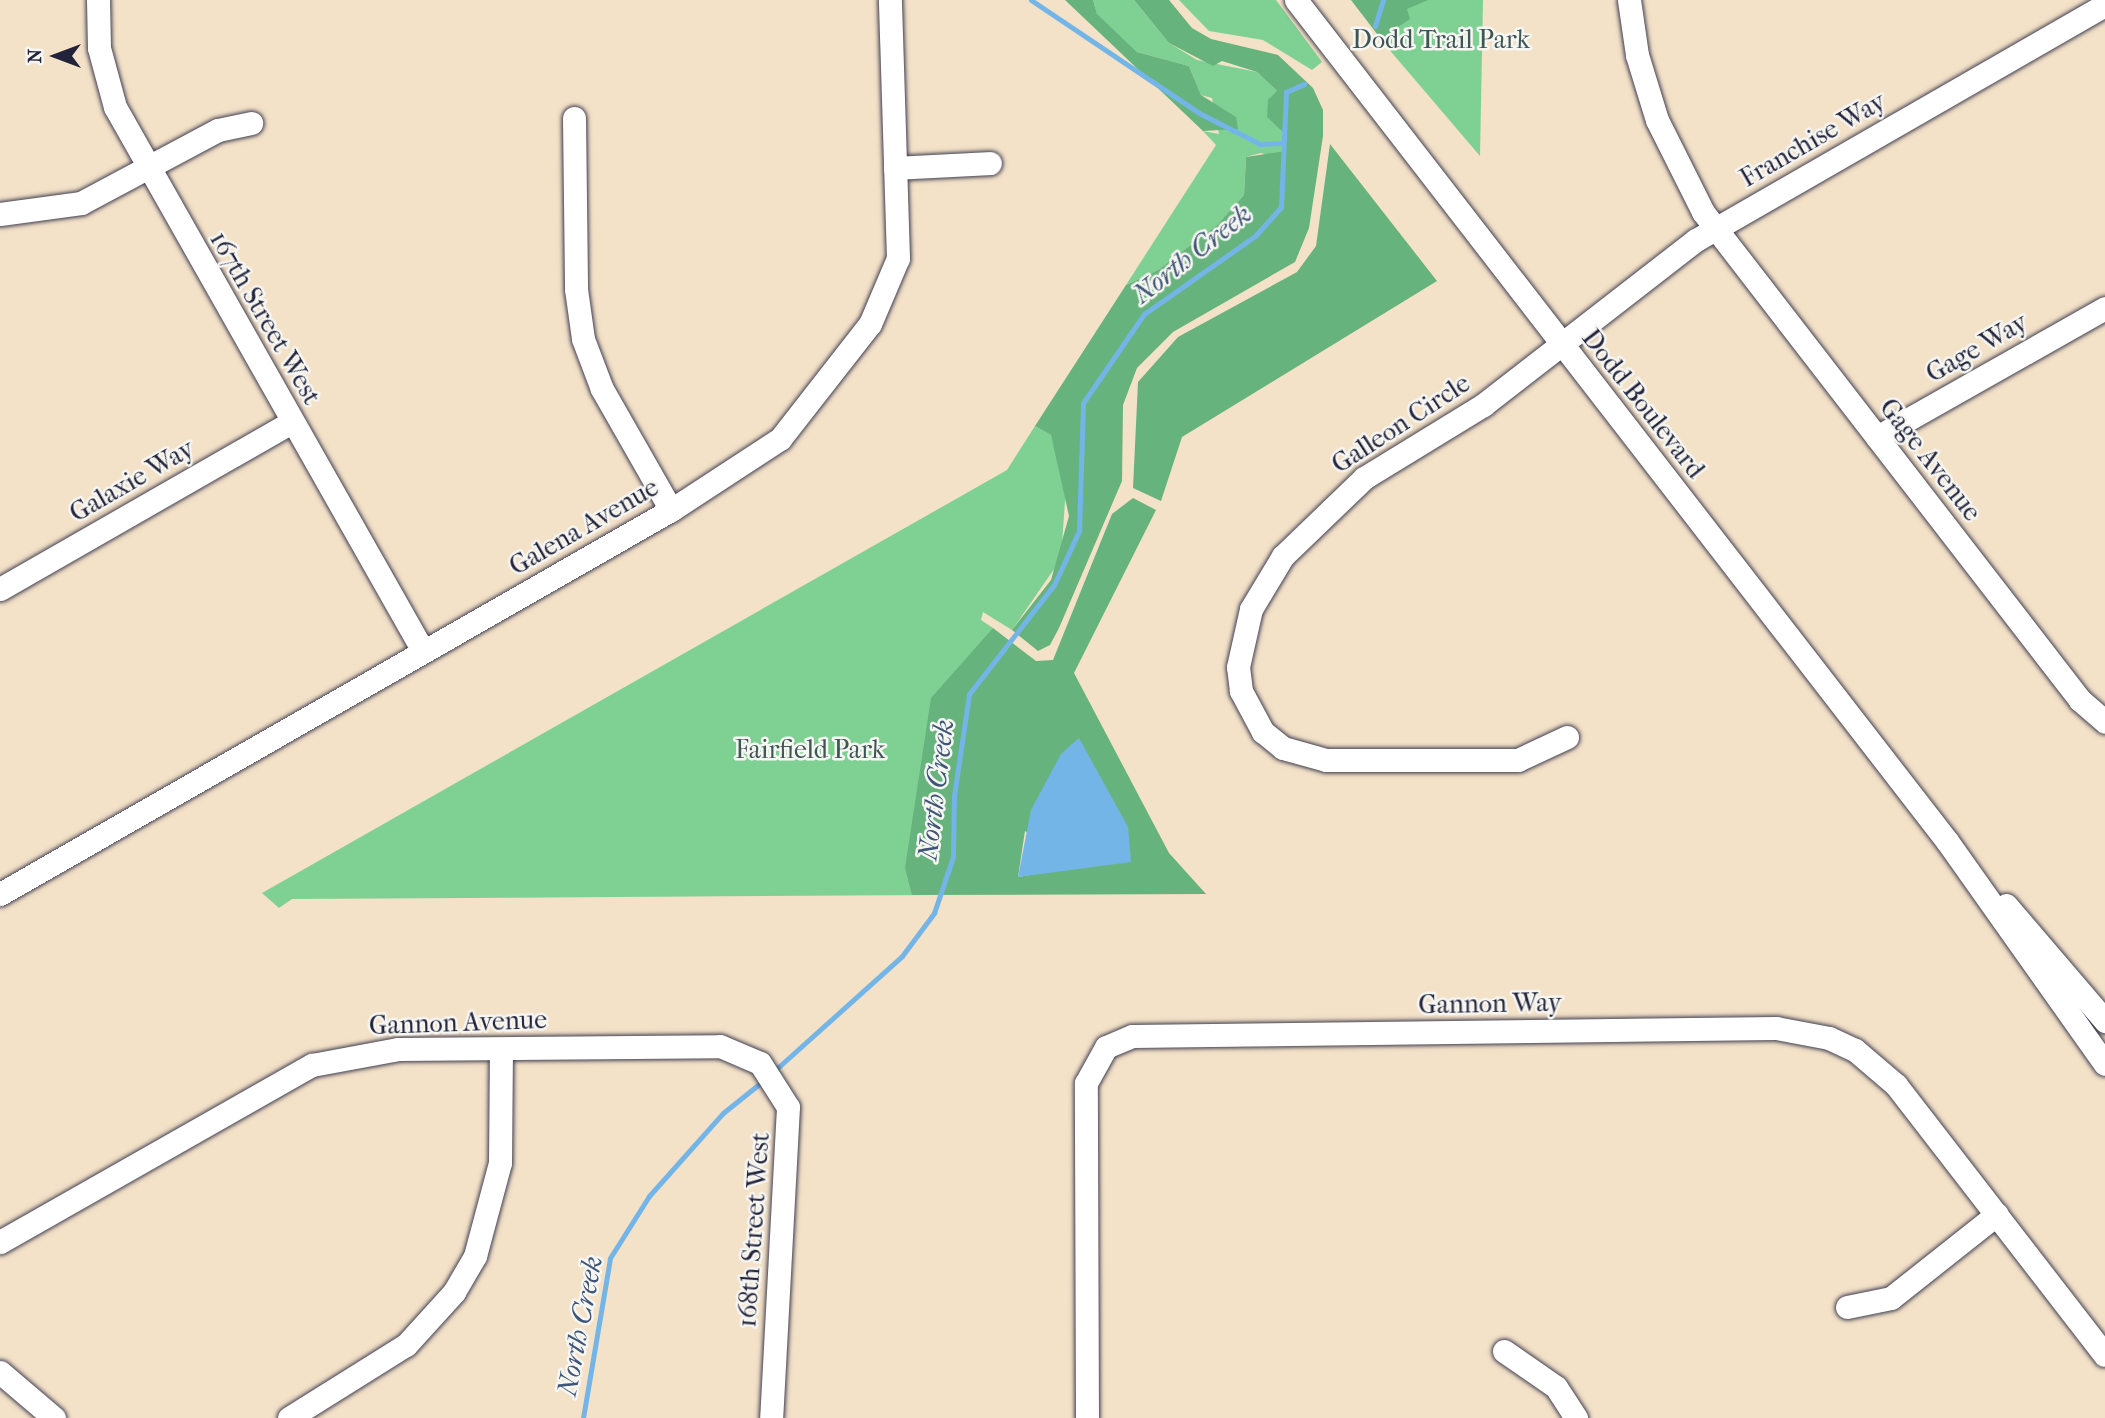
<!DOCTYPE html>
<style>
body{margin:0}
#map{position:relative;width:2105px;height:1418px;overflow:hidden;background:#f3e1c8;font-family:"IM FELL French Canon",serif}
div>[style]{position:absolute}
.green>*{inset:0;background:#7fd193}
.forest>*{inset:0;background:#67b37d}
.water>*{inset:0;background:#74b5e8}
.stream>*{height:5px;margin:-2.5px;padding:0 2.5px;transform-origin:2.5px;border-radius:2.5px;background:#74b5e8}
.roads{filter:drop-shadow(0 0 2px #413f50) drop-shadow(0 0 2px #413f50)}
.minor>*{height:23px;margin:-11.5px;padding:0 11.5px;transform-origin:11.5px;border-radius:11.5px;background:#fff}
span{translate:-50% -50%;white-space:nowrap;text-align:center;line-height:1.15;-webkit-text-stroke:5px #f6f6f2;paint-order:stroke}
.park-label{font-size:26px;color:#3e5755}
.street-label{font-size:26px;color:#22223b}
.water-label{font-size:28px;color:#3f5578;font-style:italic}
.north{position:absolute;left:21px;top:21px;width:70px;height:70px;-webkit-text-stroke:5px #f6f6f2;paint-order:stroke;rotate:270deg;font-size:19px;font-weight:700;line-height:28px;text-align:center;color:#22223b}
.north::after{content:'';display:block;margin:auto;width:24px;height:32px;background:#22223b;clip-path:polygon(50% 0,100% 100%,50% 72%,0 100%)}
</style>
<div id="map">
<div class="green">
<div style="clip-path:polygon(1093px 0,1134px 0,1169px 43px,1197px 60px,1257px 72px,1278px 92px,1277px 123px,1286px 136px,1286px 151px,1274px 158px,1261px 153px,1246px 157px,1244px 195px,1217px 225px,1158px 270px,1126px 285px,1216px 145px,1203px 131px,1219px 134px,1212px 98px,1201px 95px,1189px 66px,1137px 52px,1097px 15px)"></div>
<div style="clip-path:polygon(1179px 0,1276px 0,1322px 62px,1312px 70px,1263px 40px,1209px 31px)"></div>
<div style="clip-path:polygon(1357px 0,1483px 0,1480px 156px,1387px 47px)"></div>
<div style="clip-path:polygon(1035px 426px,1051px 435px,1066px 487px,1061px 559px,1012px 630px,983px 612px,981px 620px,993px 628px,976px 651px,933px 895px,292px 899px,279px 908px,262px 893px,1007px 470px)"></div>
</div>
<div class="forest">
<div style="clip-path:polygon(1065px 0,1093px 0,1097px 14px,1137px 52px,1189px 66px,1201px 95px,1236px 117px,1238px 129px,1203px 131px)"></div>
<div style="clip-path:polygon(1134px 0,1169px 0,1192px 28px,1211px 39px,1278px 55px,1313px 88px,1323px 110px,1323px 136px,1309px 228px,1295px 262px,1173px 332px,1137px 368px,1123px 405px,1122px 481px,1059px 628px,1050px 645px,1038px 651px,1012px 630px,1051px 580px,1069px 516px,1051px 435px,1035px 426px,1126px 285px,1158px 270px,1217px 225px,1244px 195px,1246px 157px,1286px 151px,1286px 135px,1267px 117px,1268px 100px,1277px 91px,1257px 72px,1222px 61px,1213px 66px,1169px 43px)"></div>
<div style="clip-path:polygon(1351px 0,1428px 0,1407px 9px,1410px 19px,1392px 31px,1387px 47px)"></div>
<div style="clip-path:polygon(1330px 144px,1437px 281px,1182px 437px,1161px 501px,1133px 488px,1138px 382px,1178px 337px,1297px 272px,1316px 246px)"></div>
<div style="clip-path:polygon(evenodd,1133px 498px,1156px 510px,1074px 673px,1169px 853px,1206px 894px,912px 895px,905px 868px,931px 698px,993px 628px,1036px 661px,1053px 660px,1112px 514px,1133px 498px,1025px 831px,1068px 868px,1018px 877px,1025px 831px)"></div>
</div>
<div class="water">
<div style="clip-path:polygon(1079px 738px,1128px 827px,1131px 862px,1018px 877px,1031px 810px,1061px 754px)"></div>
</div>
<div class="stream">
<div style="left:1031px;top:0;width:202px;rotate:33.9deg"></div>
<div style="left:1199px;top:113px;width:68px;rotate:26.9deg"></div>
<div style="left:1260px;top:144px;width:20px;rotate:-3deg"></div>
<div style="left:1375px;top:26px;width:27px;rotate:-73deg"></div>
<div style="left:774px;top:1071px;width:172px;rotate:-41.9deg"></div>
<div style="left:902px;top:956px;width:54px;rotate:-53.3deg"></div>
<div style="left:934px;top:913px;width:59px;rotate:-71.3deg"></div>
<div style="left:953px;top:857px;width:61px;rotate:-89.1deg"></div>
<div style="left:954px;top:796px;width:103px;rotate:-81.6deg"></div>
<div style="left:969px;top:694px;width:138px;rotate:-52.1deg"></div>
<div style="left:1054px;top:585px;width:60px;rotate:-65.2deg"></div>
<div style="left:1079px;top:531px;width:128px;rotate:-88.2deg"></div>
<div style="left:1083px;top:403px;width:108px;rotate:-55.6deg"></div>
<div style="left:1144px;top:314px;width:136px;rotate:-35.1deg"></div>
<div style="left:1255px;top:236px;width:39px;rotate:-48deg"></div>
<div style="left:1281px;top:207px;width:115px;rotate:-87.5deg"></div>
<div style="left:1286px;top:92px;width:20px;rotate:-24deg"></div>
<div style="left:583px;top:1418px;width:162px;rotate:-80.4deg"></div>
<div style="left:610px;top:1258px;width:73px;rotate:-57.8deg"></div>
<div style="left:649px;top:1196px;width:111px;rotate:-48.3deg"></div>
<div style="left:723px;top:1113px;width:53px;rotate:-38.8deg"></div>
</div>
<div class="roads">
<div class="minor">
<div style="left:98px;top:0;width:48px;rotate:88.8deg"></div>
<div style="left:99px;top:48px;width:61px;rotate:74.8deg"></div>
<div style="left:115px;top:107px;width:625px;rotate:60.48deg"></div>
<div style="left:1296px;top:0;width:1064px;rotate:52.26deg"></div>
<div style="left:1947px;top:841px;width:273px;rotate:54.7deg"></div>
<div style="left:1629px;top:0;width:56px;rotate:81.7deg"></div>
<div style="left:1637px;top:55px;width:68px;rotate:72.9deg"></div>
<div style="left:1657px;top:120px;width:103px;rotate:63.4deg"></div>
<div style="left:1703px;top:212px;width:617px;rotate:52.31deg"></div>
<div style="left:2080px;top:700px;width:33px;rotate:41deg"></div>
<div style="left:574px;top:118px;width:171px;rotate:89.3deg"></div>
<div style="left:576px;top:289px;width:50px;rotate:82deg"></div>
<div style="left:583px;top:339px;width:53px;rotate:69.2deg"></div>
<div style="left:602px;top:389px;width:139px;rotate:60.3deg"></div>
<div style="left:895px;top:168px;width:95px;rotate:-3deg"></div>
<div style="left:0;top:214px;width:82px;rotate:-7.7deg"></div>
<div style="left:81px;top:203px;width:155px;rotate:-28.1deg"></div>
<div style="left:218px;top:130px;width:34px;rotate:-12deg"></div>
<div style="left:1877px;top:437px;width:262px;rotate:-29.5deg"></div>
<div style="left:0;top:589px;width:336px;rotate:-29.8deg"></div>
<div style="left:1567px;top:737px;width:54px;rotate:154.9deg"></div>
<div style="left:1518px;top:760px;width:192px;rotate:180deg"></div>
<div style="left:1326px;top:760px;width:45px;rotate:-164.4deg"></div>
<div style="left:1283px;top:748px;width:26px;rotate:-141deg"></div>
<div style="left:1263px;top:732px;width:47px;rotate:-118.2deg"></div>
<div style="left:1241px;top:691px;width:24px;rotate:-97deg"></div>
<div style="left:1238px;top:667px;width:59px;rotate:-77.4deg"></div>
<div style="left:1251px;top:609px;width:62px;rotate:-58.9deg"></div>
<div style="left:1283px;top:556px;width:112px;rotate:-43.9deg"></div>
<div style="left:1364px;top:478px;width:140px;rotate:-31.5deg"></div>
<div style="left:1483px;top:405px;width:269px;rotate:-37.8deg"></div>
<div style="left:1696px;top:240px;width:472px;rotate:-29.9deg"></div>
<div style="left:0;top:894px;width:773px;rotate:-29.78deg"></div>
<div style="left:671px;top:510px;width:130px;rotate:-33.1deg"></div>
<div style="left:780px;top:439px;width:146px;rotate:-52deg"></div>
<div style="left:870px;top:324px;width:72px;rotate:-67deg"></div>
<div style="left:898px;top:258px;width:258px;rotate:-91.8deg"></div>
<div style="left:2006px;top:905px;width:153px;rotate:49.5deg"></div>
<div style="left:0;top:1242px;width:359px;rotate:-29.6deg"></div>
<div style="left:312px;top:1065px;width:87px;rotate:-10.5deg"></div>
<div style="left:398px;top:1049px;width:322px;rotate:-0.5deg"></div>
<div style="left:720px;top:1046px;width:43px;rotate:23deg"></div>
<div style="left:760px;top:1063px;width:52px;rotate:57.5deg"></div>
<div style="left:788px;top:1107px;width:311px;rotate:93.1deg"></div>
<div style="left:1847px;top:1307px;width:45px;rotate:-11.6deg"></div>
<div style="left:1891px;top:1298px;width:135px;rotate:-38.4deg"></div>
<div style="left:1504px;top:1351px;width:63px;rotate:34.7deg"></div>
<div style="left:1556px;top:1387px;width:37px;rotate:57deg"></div>
<div style="left:0;top:1372px;width:71px;rotate:40.4deg"></div>
<div style="left:289px;top:1418px;width:138px;rotate:-32deg"></div>
<div style="left:406px;top:1345px;width:72px;rotate:-47.8deg"></div>
<div style="left:454px;top:1292px;width:42px;rotate:-59.7deg"></div>
<div style="left:475px;top:1256px;width:96px;rotate:-75deg"></div>
<div style="left:500px;top:1163px;width:114px;rotate:-89.5deg"></div>
<div style="left:1087px;top:1418px;width:335px;rotate:-90.2deg"></div>
<div style="left:1086px;top:1083px;width:41px;rotate:-60.9deg"></div>
<div style="left:1106px;top:1047px;width:28px;rotate:-23deg"></div>
<div style="left:1132px;top:1036px;width:644px;rotate:-0.71deg"></div>
<div style="left:1776px;top:1028px;width:54px;rotate:10.7deg"></div>
<div style="left:1829px;top:1038px;width:29px;rotate:25deg"></div>
<div style="left:1855px;top:1050px;width:54px;rotate:40.5deg"></div>
<div style="left:1896px;top:1085px;width:341px;rotate:52.3deg"></div>
</div>
</div>
<div class="park-label">
<span style="left:1441px;top:40px">Dodd Trail Park</span>
<span style="left:810px;top:750px">Fairfield Park</span>
</div>
<div class="street-label">
<span style="left:1813px;top:140px;rotate:-30deg">Franchise Way</span>
<span style="left:265px;top:318px;rotate:60deg">167th Street West</span>
<span style="left:1977px;top:348px;rotate:-30deg">Gage Way</span>
<span style="left:1643px;top:404px;rotate:52deg">Dodd Boulevard</span>
<span style="left:1401px;top:424px;rotate:-33deg">Galleon Circle</span>
<span style="left:1930px;top:460px;rotate:52deg">Gage Avenue</span>
<span style="left:132px;top:481px;rotate:-30deg">Galaxie Way</span>
<span style="left:584px;top:527px;rotate:-30deg">Galena Avenue</span>
<span style="left:1490px;top:1004px;rotate:-1deg">Gannon Way</span>
<span style="left:458px;top:1023px;rotate:-2deg">Gannon Avenue</span>
<span style="left:754px;top:1230px;rotate:-86deg">168th Street West</span>
</div>
<div class="water-label">
<span style="left:1192px;top:254px;rotate:-38deg">North Creek</span>
<span style="left:936px;top:790px;rotate:-83deg">North Creek</span>
<span style="left:580px;top:1326px;rotate:-79deg">North Creek</span>
</div>
<div class="north">N</div>
</div>
